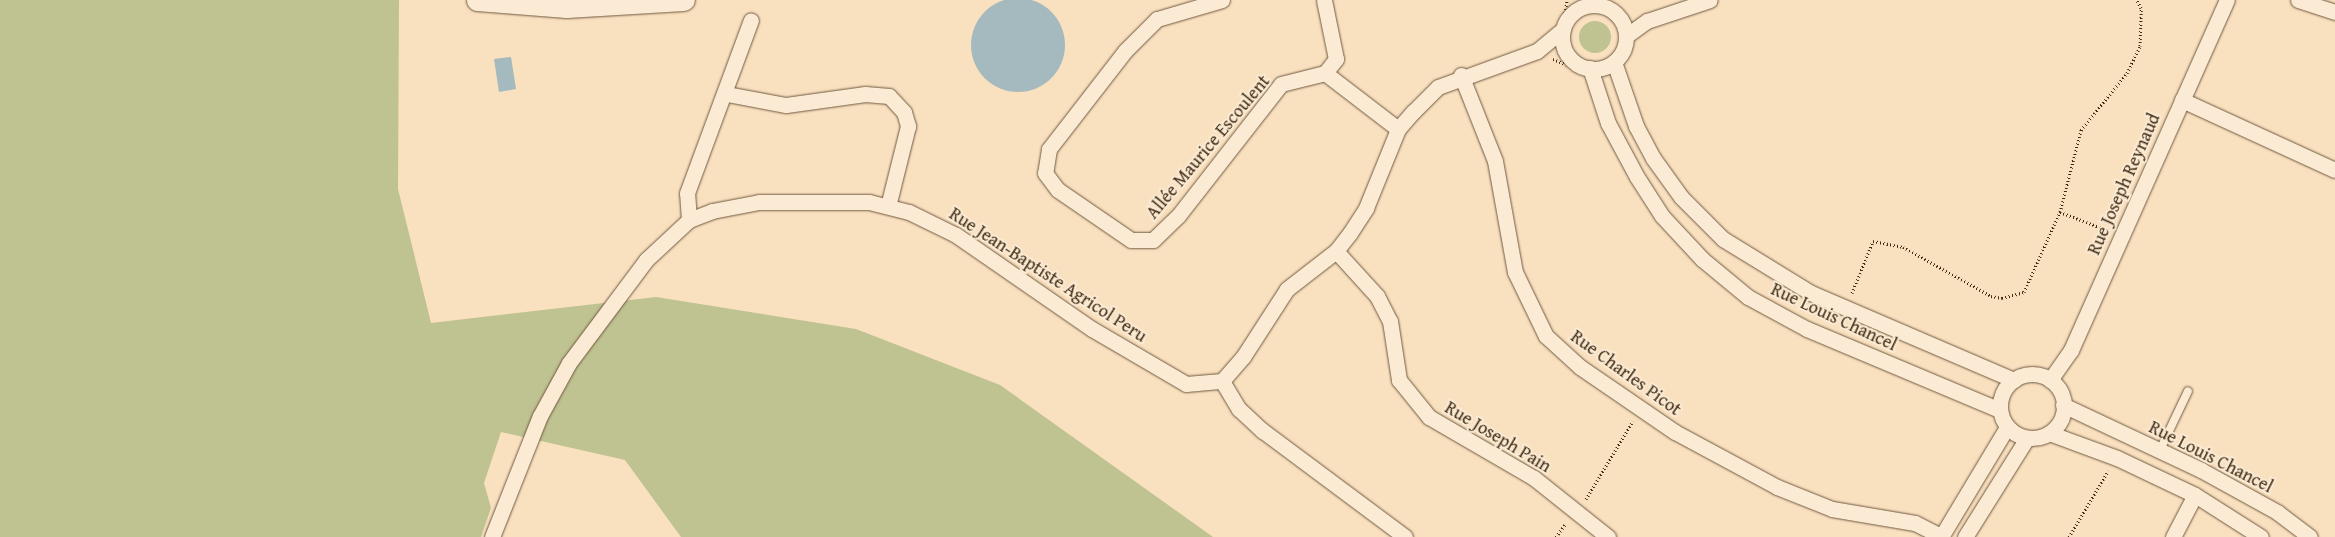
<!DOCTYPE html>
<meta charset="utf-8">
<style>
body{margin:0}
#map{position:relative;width:2335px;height:537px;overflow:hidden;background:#f9e0bf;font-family:"Gentium Book Plus",serif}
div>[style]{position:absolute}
.green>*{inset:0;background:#bfc291}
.round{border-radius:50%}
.water>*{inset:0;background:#a4babe}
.path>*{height:3px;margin-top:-1.5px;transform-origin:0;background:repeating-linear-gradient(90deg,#422c14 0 1px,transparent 0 3.5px)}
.roads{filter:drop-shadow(0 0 1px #70593f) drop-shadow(0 0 1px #70593f)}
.lane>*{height:8px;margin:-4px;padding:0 4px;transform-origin:4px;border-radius:4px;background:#fbebd5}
.street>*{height:15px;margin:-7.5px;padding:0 7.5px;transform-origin:7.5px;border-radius:7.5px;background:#fbebd5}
.street>.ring{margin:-7.5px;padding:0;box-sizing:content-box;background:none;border:15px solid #fbebd5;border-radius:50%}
.secondary>*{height:22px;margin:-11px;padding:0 11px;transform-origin:11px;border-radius:11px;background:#fbebd5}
span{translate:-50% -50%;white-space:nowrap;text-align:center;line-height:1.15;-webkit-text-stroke:4px #fbebd5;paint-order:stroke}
.street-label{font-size:18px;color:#422c14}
</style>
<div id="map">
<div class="green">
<div style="clip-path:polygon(0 0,399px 0,398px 189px,431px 323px,656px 297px,856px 329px,1000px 385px,1213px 537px,681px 537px,625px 460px,501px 432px,484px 483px,491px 508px,481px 537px,0 537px)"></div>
<div class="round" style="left:1579px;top:21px;width:32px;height:32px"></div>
</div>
<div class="water">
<div class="round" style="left:971px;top:-2px;width:94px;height:94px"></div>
<div style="clip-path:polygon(511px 57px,516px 89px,499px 92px,494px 59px)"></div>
</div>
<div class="path">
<div style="left:1607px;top:0;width:25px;rotate:42deg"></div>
<div style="left:1565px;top:13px;width:13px;rotate:-81deg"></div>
<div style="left:1561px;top:51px;width:13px;rotate:63deg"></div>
<div style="left:1553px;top:59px;width:24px;rotate:22deg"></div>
<div style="left:2060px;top:212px;width:50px;rotate:21deg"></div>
<div style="left:1852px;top:293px;width:56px;rotate:-68deg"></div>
<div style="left:1873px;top:241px;width:31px;rotate:11deg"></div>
<div style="left:1903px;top:247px;width:101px;rotate:29.1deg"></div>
<div style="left:1991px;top:296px;width:11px;rotate:10deg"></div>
<div style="left:2002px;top:298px;width:23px;rotate:-15deg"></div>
<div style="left:2024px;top:292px;width:88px;rotate:-65.8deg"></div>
<div style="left:2060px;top:212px;width:85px;rotate:-75.6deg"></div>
<div style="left:2081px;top:130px;width:73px;rotate:-51.1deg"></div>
<div style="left:2127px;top:73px;width:30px;rotate:-64deg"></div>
<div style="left:2140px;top:46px;width:38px;rotate:-88deg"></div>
<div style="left:2141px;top:8px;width:9px;rotate:-117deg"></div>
<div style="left:2025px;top:369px;width:13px"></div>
<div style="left:1586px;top:499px;width:91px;rotate:-58.9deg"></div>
<div style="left:1556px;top:537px;width:17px;rotate:-54deg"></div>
<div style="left:2069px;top:537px;width:77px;rotate:-59.4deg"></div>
</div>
<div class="roads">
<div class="lane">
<div style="left:2160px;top:450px;width:65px;rotate:-64.6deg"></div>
</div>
<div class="street">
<div style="left:1222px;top:0;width:68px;rotate:163.7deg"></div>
<div style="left:1157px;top:19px;width:45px;rotate:135deg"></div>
<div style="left:1125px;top:51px;width:124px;rotate:127.8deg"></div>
<div style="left:1049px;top:149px;width:24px;rotate:99deg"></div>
<div style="left:1045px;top:173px;width:21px;rotate:53deg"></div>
<div style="left:1058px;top:190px;width:88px;rotate:34.4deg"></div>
<div style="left:1131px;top:240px;width:22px"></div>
<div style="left:1153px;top:240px;width:35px;rotate:-44deg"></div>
<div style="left:1178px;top:216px;width:167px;rotate:-52deg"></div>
<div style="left:1281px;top:84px;width:45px;rotate:-14deg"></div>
<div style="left:1325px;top:73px;width:18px;rotate:-52deg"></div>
<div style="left:1336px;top:59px;width:60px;rotate:-101.5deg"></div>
<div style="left:2298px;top:0;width:39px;rotate:18deg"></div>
<div class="ring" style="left:1562px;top:5px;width:49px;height:49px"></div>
<div style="left:1626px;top:36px;width:26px;rotate:-36deg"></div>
<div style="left:1647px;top:21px;width:66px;rotate:-18.4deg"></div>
<div style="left:1614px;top:62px;width:68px;rotate:71deg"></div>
<div style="left:1636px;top:126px;width:36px;rotate:62deg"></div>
<div style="left:1653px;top:158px;width:48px;rotate:54.3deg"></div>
<div style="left:1681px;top:197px;width:59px;rotate:45deg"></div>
<div style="left:1723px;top:239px;width:103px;rotate:31.5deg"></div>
<div style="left:1811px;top:293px;width:221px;rotate:23.2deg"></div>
<div style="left:1590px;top:68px;width:58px;rotate:71.9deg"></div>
<div style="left:1608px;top:123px;width:61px;rotate:61.8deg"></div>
<div style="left:1637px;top:177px;width:46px;rotate:57.3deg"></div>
<div style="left:1662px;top:216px;width:59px;rotate:47.1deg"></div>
<div style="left:1702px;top:259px;width:60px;rotate:39.6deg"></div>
<div style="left:1748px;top:297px;width:67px;rotate:28.5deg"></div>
<div style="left:1807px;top:329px;width:209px;rotate:22.8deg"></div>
<div style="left:1325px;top:73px;width:92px;rotate:37.5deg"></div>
<div style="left:1461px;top:75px;width:92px;rotate:68.4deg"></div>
<div style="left:1495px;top:161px;width:113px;rotate:79.8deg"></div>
<div style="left:1515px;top:272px;width:71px;rotate:64.2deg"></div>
<div style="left:1546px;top:336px;width:46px;rotate:42.4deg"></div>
<div style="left:1580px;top:367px;width:115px;rotate:34.4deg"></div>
<div style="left:1675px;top:432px;width:116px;rotate:28.3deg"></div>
<div style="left:1777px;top:487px;width:59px;rotate:21.8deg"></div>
<div style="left:1832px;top:509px;width:84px;rotate:9.6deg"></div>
<div style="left:1915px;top:523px;width:29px;rotate:27deg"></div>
<div style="left:727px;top:94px;width:60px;rotate:10.6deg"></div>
<div style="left:786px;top:105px;width:80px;rotate:-7.9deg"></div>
<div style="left:865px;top:94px;width:24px;rotate:5deg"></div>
<div style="left:889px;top:96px;width:22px;rotate:47deg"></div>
<div style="left:904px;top:112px;width:15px;rotate:74deg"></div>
<div style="left:908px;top:126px;width:82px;rotate:104deg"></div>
<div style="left:2182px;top:100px;width:168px;rotate:24.6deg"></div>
<div style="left:689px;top:220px;width:27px;rotate:-94deg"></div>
<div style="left:687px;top:193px;width:184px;rotate:-69.7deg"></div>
<div style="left:1336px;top:251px;width:61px;rotate:47.7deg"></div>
<div style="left:1377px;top:296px;width:28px;rotate:63deg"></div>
<div style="left:1390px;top:321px;width:60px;rotate:81.3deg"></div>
<div style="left:1399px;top:380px;width:48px;rotate:51deg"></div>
<div style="left:1429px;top:417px;width:121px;rotate:30.2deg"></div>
<div style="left:1534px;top:478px;width:95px;rotate:38.6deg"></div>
<div class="ring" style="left:2000px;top:374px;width:49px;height:49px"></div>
<div style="left:2050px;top:380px;width:37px;rotate:-55deg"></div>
<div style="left:2071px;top:350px;width:383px;rotate:-66deg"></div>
<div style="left:1222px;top:381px;width:32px;rotate:-49deg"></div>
<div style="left:1243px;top:357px;width:81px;rotate:-57.1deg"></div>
<div style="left:1287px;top:289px;width:62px;rotate:-37.8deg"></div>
<div style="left:1336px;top:251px;width:23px;rotate:-52deg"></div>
<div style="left:1350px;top:233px;width:30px;rotate:-57deg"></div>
<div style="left:1366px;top:208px;width:85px;rotate:-67.9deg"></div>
<div style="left:1398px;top:129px;width:23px;rotate:-49deg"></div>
<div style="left:1413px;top:112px;width:35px;rotate:-45deg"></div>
<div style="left:1438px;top:87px;width:105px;rotate:-20deg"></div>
<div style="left:1537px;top:51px;width:34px;rotate:-40deg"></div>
<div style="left:1222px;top:381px;width:33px;rotate:59deg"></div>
<div style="left:1239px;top:409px;width:33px;rotate:43deg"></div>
<div style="left:1263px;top:431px;width:177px;rotate:36.7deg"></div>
<div style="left:2063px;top:405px;width:153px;rotate:25.2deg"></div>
<div style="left:2201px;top:470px;width:87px;rotate:28.9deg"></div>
<div style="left:2277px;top:512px;width:41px;rotate:37.1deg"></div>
<div style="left:2049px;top:433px;width:72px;rotate:20.2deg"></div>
<div style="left:2117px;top:458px;width:86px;rotate:25.4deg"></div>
<div style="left:2195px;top:495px;width:78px;rotate:32.5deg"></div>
<div style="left:492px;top:537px;width:130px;rotate:-68.4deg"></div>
<div style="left:540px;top:416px;width:60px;rotate:-61.3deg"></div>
<div style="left:569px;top:363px;width:129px;rotate:-53.2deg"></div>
<div style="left:646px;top:260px;width:59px;rotate:-42.9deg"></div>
<div style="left:689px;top:220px;width:25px;rotate:-21deg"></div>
<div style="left:712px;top:211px;width:48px;rotate:-10.8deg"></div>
<div style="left:759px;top:202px;width:110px"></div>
<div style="left:869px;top:202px;width:41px;rotate:14deg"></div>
<div style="left:909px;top:212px;width:52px;rotate:26.1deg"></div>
<div style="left:956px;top:235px;width:165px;rotate:34.7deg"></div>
<div style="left:1092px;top:329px;width:109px;rotate:30.3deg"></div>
<div style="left:1186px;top:384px;width:36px;rotate:-5deg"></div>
<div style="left:1941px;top:537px;width:128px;rotate:-59deg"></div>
<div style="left:1965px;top:537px;width:117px;rotate:-57.9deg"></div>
<div style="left:2173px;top:537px;width:47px;rotate:-62.4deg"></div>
</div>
<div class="secondary">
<div style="left:478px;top:0;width:89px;rotate:4.5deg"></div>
<div style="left:567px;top:7px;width:117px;rotate:-3.4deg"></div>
</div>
</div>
<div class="street-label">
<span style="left:1208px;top:147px;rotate:-50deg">Allée Maurice Escoulent</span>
<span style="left:2124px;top:184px;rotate:-66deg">Rue Joseph Reynaud</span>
<span style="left:1048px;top:275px;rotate:33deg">Rue Jean-Baptiste Agricol Peru</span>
<span style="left:1834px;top:317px;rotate:25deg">Rue Louis Chancel</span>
<span style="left:1626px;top:373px;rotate:36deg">Rue Charles Picot</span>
<span style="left:1498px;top:437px;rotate:31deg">Rue Joseph Pain</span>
<span style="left:2211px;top:457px;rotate:27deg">Rue Louis Chancel</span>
</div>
</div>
